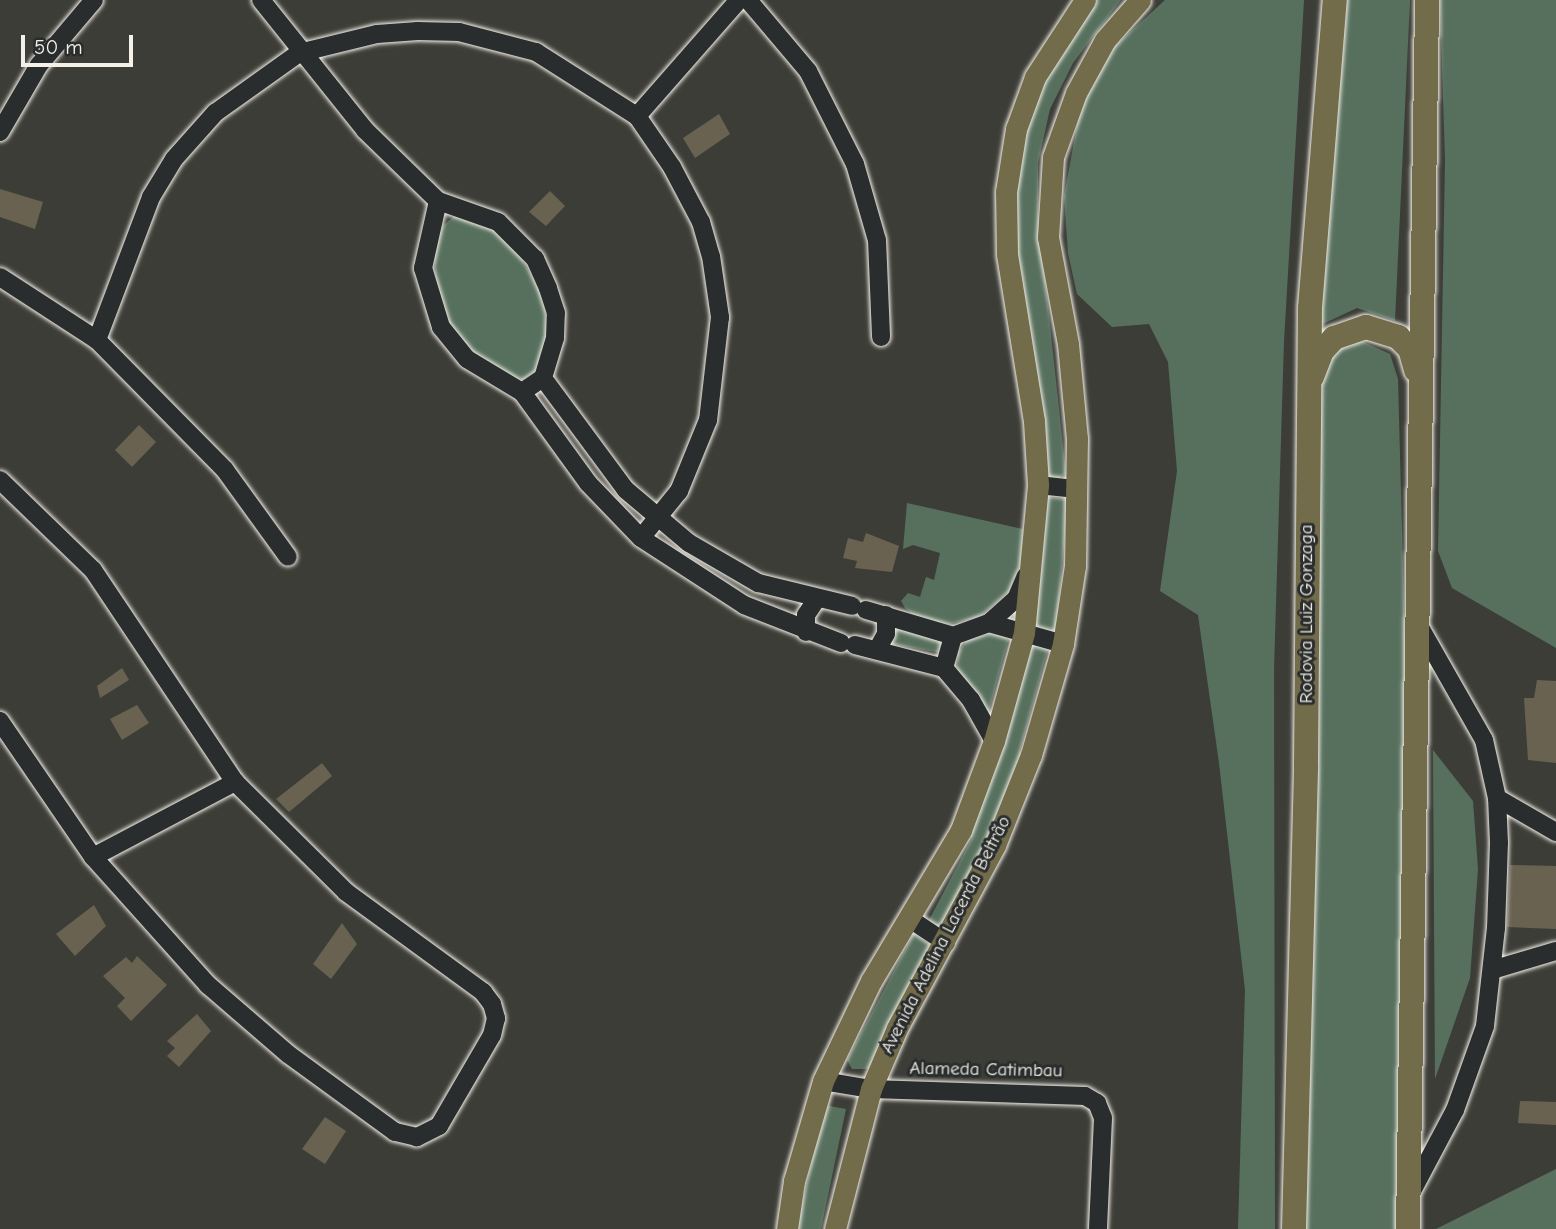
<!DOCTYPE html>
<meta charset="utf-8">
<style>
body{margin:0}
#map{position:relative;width:1556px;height:1229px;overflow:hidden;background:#3d3d38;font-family:"Comic Neue",sans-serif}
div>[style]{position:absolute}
.green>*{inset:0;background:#57705e}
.building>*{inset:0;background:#696251}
.roads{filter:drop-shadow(0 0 2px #f4f1e8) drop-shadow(0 0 2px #f4f1e8)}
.minor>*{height:18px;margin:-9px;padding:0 9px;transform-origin:9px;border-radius:9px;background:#2a2d2e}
.major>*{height:21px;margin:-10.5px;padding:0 10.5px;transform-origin:10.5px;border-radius:10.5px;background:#736c4b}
.highway>*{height:24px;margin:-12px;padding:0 12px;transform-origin:12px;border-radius:12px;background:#736c4b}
span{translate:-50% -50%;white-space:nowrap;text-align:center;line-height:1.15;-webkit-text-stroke:6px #2a2d2e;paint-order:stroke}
.street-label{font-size:19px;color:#f4f1e8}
.scale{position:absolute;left:21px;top:35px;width:112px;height:32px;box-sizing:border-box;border:4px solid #f4f1e8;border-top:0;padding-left:9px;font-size:21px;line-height:24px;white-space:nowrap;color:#f4f1e8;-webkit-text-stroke:5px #2a2d2e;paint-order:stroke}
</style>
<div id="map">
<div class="green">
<div style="clip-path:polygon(1087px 0,1121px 0,1073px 63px,1050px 109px,1038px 163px,1038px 214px,1066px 474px,1057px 479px,1044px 474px,1012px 236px,1020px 131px,1041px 81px)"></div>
<div style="clip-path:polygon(1165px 0,1304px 0,1284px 341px,1274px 669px,1275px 1229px,1238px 1229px,1245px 990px,1219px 763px,1198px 615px,1160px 591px,1177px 471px,1168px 362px,1149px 324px,1112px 327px,1077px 294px,1068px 253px,1064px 196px,1080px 110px,1111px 50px)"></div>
<div style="clip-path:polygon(1341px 0,1410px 0,1395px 321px,1357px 308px,1316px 327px)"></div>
<div style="clip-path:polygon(1440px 0,1556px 0,1556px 648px,1452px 588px,1438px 551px,1445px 161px)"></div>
<div style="clip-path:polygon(457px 214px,480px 220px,512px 242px,544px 298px,547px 340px,542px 366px,524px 379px,503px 376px,469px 350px,447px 321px,436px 284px,434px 252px,441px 227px)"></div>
<div style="clip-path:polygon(1359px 340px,1390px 354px,1398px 379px,1414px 989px,1413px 1229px,1294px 1229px,1315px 383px,1327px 352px)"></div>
<div style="clip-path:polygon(1044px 497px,1068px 499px,1056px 633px,1031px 627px)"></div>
<div style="clip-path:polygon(907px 503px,1023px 529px,1021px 563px,1009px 591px,979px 617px,949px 624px,919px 619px,905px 608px,901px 601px,908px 593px,920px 597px,926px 577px,934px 580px,940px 553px,913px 545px,903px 549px)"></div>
<div style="clip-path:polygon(899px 629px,941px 640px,941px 653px,892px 644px,892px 633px)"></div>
<div style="clip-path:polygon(993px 633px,1004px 633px,1008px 641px,989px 711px,981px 709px,957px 672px,958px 653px,967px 640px)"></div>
<div style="clip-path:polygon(1030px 639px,1049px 645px,1020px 750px,1022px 764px,948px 928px,941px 930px,928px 922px,972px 838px,968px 831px)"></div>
<div style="clip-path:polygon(1433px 750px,1473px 801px,1478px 869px,1470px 978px,1435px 1079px)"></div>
<div style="clip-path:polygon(914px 933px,933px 948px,870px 1069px,852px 1069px,847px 1060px)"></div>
<div style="clip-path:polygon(824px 1105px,846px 1109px,821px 1229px,797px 1229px)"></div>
<div style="clip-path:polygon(1556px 1169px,1556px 1229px,1436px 1229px)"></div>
</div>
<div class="building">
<div style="clip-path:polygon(719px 114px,730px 134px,695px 158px,683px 138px)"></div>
<div style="clip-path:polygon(0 189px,43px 202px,35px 229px,0 217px)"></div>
<div style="clip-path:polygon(550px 191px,565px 206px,546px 226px,529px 212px)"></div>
<div style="clip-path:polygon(139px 425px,156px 442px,132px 467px,115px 450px)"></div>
<div style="clip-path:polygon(866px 533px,899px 546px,892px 572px,855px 568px,857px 561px,843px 558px,848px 538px,863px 542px)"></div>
<div style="clip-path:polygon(122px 668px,129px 680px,100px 698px,97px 686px)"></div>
<div style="clip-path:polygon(1537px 680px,1556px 681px,1556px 763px,1528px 760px,1524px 698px,1534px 698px)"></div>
<div style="clip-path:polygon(137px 705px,149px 723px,122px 740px,110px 719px)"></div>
<div style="clip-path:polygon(322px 763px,332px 776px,289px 812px,276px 799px)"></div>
<div style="clip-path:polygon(1510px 865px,1556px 866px,1556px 929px,1507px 927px)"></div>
<div style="clip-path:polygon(94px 905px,106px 926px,75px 956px,56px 934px)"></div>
<div style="clip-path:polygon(342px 923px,357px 944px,331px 979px,313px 964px)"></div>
<div style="clip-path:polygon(137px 956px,167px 985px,131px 1021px,117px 1006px,125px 998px,103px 976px,126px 957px,132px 963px)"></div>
<div style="clip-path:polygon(197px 1014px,211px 1031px,179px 1067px,167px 1056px,175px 1048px,167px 1041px)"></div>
<div style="clip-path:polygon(1520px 1101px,1556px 1102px,1556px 1125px,1518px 1123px)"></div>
<div style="clip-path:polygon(325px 1117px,346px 1131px,325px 1164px,302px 1149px)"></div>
</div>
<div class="roads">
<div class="minor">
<div style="left:261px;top:0;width:166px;rotate:51.3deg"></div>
<div style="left:365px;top:130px;width:102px;rotate:44.2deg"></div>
<div style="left:748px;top:0;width:93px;rotate:49.8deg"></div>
<div style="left:808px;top:71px;width:104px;rotate:63.2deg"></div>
<div style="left:855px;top:164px;width:79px;rotate:73.9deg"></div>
<div style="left:877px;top:240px;width:97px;rotate:87.6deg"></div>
<div style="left:637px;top:116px;width:154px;rotate:-48.7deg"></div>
<div style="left:0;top:132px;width:78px;rotate:-59.8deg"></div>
<div style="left:39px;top:65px;width:85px;rotate:-49.8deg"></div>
<div style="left:0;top:277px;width:116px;rotate:33deg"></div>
<div style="left:97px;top:340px;width:182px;rotate:45.4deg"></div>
<div style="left:225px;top:470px;width:107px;rotate:54.1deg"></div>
<div style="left:97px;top:340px;width:153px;rotate:-69.3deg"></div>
<div style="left:151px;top:197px;width:44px;rotate:-58.8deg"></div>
<div style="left:174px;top:159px;width:62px;rotate:-48.3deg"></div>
<div style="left:215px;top:113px;width:103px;rotate:-35.5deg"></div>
<div style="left:299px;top:53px;width:80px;rotate:-13.7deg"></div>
<div style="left:377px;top:34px;width:41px;rotate:-4.2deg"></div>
<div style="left:418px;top:31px;width:41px;rotate:1.4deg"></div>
<div style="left:459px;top:32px;width:80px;rotate:14.6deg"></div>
<div style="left:536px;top:52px;width:120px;rotate:32.4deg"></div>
<div style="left:637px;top:116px;width:62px;rotate:55.5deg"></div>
<div style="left:672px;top:167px;width:62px;rotate:62.2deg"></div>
<div style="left:701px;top:222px;width:35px;rotate:74deg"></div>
<div style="left:711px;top:256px;width:62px;rotate:81.6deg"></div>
<div style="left:720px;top:317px;width:104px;rotate:96.6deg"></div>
<div style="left:708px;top:420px;width:77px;rotate:112.2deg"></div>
<div style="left:679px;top:491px;width:60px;rotate:129deg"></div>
<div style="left:543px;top:378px;width:139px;rotate:53.5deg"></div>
<div style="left:626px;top:490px;width:82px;rotate:40.1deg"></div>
<div style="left:689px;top:543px;width:80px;rotate:30.1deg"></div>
<div style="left:758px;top:583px;width:97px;rotate:13.7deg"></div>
<div style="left:522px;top:392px;width:25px;rotate:-34deg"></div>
<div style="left:543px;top:378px;width:42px;rotate:-73.3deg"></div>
<div style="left:555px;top:338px;width:25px;rotate:-88deg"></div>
<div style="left:556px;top:313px;width:26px;rotate:-108deg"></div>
<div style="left:548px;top:288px;width:32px;rotate:-114deg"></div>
<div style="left:535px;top:259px;width:52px;rotate:-135deg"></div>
<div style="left:498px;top:222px;width:64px;rotate:-160.7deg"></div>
<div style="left:438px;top:201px;width:69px;rotate:102.6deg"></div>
<div style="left:423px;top:268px;width:62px;rotate:73deg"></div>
<div style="left:441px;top:327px;width:41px;rotate:50.9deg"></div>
<div style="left:467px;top:359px;width:64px;rotate:31deg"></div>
<div style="left:522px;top:392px;width:112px;rotate:54deg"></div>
<div style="left:588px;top:483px;width:76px;rotate:46.1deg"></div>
<div style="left:641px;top:538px;width:123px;rotate:33deg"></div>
<div style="left:744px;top:605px;width:104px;rotate:21.4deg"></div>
<div style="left:0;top:480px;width:129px;rotate:44.1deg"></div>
<div style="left:93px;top:570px;width:255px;rotate:56.2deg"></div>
<div style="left:235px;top:782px;width:156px;rotate:44.7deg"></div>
<div style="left:346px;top:892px;width:170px;rotate:36.1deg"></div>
<div style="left:483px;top:992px;width:15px;rotate:53deg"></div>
<div style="left:492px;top:1004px;width:15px;rotate:74deg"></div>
<div style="left:496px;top:1018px;width:17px;rotate:103deg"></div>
<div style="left:492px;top:1035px;width:105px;rotate:120.2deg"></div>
<div style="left:439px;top:1126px;width:25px;rotate:153deg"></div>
<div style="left:417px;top:1137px;width:23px;rotate:-167deg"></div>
<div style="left:395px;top:1132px;width:132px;rotate:-143.9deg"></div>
<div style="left:288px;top:1054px;width:106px;rotate:-139.2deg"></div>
<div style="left:208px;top:985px;width:172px;rotate:-131.9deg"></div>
<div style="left:93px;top:857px;width:165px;rotate:-124.4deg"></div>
<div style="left:1038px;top:485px;width:39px;rotate:6deg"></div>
<div style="left:866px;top:610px;width:91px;rotate:16.6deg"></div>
<div style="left:989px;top:623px;width:36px;rotate:-42deg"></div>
<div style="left:1016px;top:599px;width:25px;rotate:-67deg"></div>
<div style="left:806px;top:632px;width:17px;rotate:-90deg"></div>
<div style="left:806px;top:615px;width:18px;rotate:-56deg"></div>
<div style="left:855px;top:645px;width:92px;rotate:14.5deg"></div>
<div style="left:877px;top:650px;width:18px;rotate:-61deg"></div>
<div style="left:886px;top:634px;width:19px;rotate:-90deg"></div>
<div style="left:994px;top:741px;width:47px;rotate:-119.3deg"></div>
<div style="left:971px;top:700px;width:42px;rotate:-130.2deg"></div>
<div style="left:944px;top:668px;width:33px;rotate:-74deg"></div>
<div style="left:953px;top:636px;width:38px;rotate:-20deg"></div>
<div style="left:989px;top:623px;width:77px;rotate:15.8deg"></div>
<div style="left:1497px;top:798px;width:68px;rotate:30deg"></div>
<div style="left:93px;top:857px;width:161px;rotate:-27.8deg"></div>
<div style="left:910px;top:919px;width:43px;rotate:33.7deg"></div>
<div style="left:1492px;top:970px;width:67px;rotate:-16.5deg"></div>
<div style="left:823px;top:1081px;width:49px;rotate:9.5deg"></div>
<div style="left:871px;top:1089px;width:214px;rotate:1.9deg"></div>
<div style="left:1085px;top:1096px;width:14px;rotate:30deg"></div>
<div style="left:1097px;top:1103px;width:16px;rotate:68deg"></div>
<div style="left:1103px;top:1118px;width:111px;rotate:92.6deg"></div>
<div style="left:1411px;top:1193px;width:94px;rotate:-62.1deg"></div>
<div style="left:1455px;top:1110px;width:89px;rotate:-70.3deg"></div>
<div style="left:1485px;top:1026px;width:99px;rotate:-83.6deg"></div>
<div style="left:1496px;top:928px;width:85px;rotate:-88deg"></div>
<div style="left:1499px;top:843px;width:45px;rotate:-92.5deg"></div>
<div style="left:1497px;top:798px;width:59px;rotate:-102.6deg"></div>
<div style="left:1484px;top:740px;width:133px;rotate:-119.6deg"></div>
</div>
<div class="major">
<div style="left:787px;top:1229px;width:49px;rotate:-81.7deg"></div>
<div style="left:794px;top:1181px;width:104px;rotate:-73.8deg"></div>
<div style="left:823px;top:1081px;width:111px;rotate:-64.4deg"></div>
<div style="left:871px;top:981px;width:176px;rotate:-59.2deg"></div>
<div style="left:961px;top:830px;width:95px;rotate:-69.7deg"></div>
<div style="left:994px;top:741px;width:112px;rotate:-74.5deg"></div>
<div style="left:1024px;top:633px;width:149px;rotate:-84.6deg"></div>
<div style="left:1038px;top:485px;width:64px;rotate:-93.6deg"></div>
<div style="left:1034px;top:421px;width:169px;rotate:-99.2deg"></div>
<div style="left:1007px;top:254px;width:62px;rotate:-90.9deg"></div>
<div style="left:1006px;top:192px;width:64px;rotate:-81deg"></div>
<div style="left:1016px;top:129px;width:55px;rotate:-69.9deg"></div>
<div style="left:1035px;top:77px;width:92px;rotate:-57deg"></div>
<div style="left:835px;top:1229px;width:145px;rotate:-75.6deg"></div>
<div style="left:871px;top:1089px;width:66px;rotate:-66.9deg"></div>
<div style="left:897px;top:1028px;width:208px;rotate:-61.8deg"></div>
<div style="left:995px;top:845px;width:97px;rotate:-68.2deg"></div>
<div style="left:1031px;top:755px;width:116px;rotate:-73.9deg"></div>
<div style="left:1063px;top:644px;width:79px;rotate:-81.3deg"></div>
<div style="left:1075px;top:566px;width:127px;rotate:-89.1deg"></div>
<div style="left:1077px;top:439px;width:95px;rotate:-95.4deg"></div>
<div style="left:1068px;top:344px;width:109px;rotate:-100.6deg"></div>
<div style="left:1048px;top:237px;width:80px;rotate:-86.4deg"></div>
<div style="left:1053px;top:157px;width:68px;rotate:-70.2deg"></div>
<div style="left:1076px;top:93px;width:60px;rotate:-61.3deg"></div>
<div style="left:1105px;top:40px;width:53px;rotate:-48.8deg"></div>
</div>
<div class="highway">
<div style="left:1312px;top:377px;width:28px;rotate:-69deg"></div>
<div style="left:1322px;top:351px;width:18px;rotate:-47deg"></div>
<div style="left:1334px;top:338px;width:34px;rotate:-19deg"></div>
<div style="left:1366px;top:327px;width:34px;rotate:17deg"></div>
<div style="left:1398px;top:337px;width:17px;rotate:45deg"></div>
<div style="left:1410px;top:349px;width:22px;rotate:74deg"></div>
<div style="left:1294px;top:1229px;width:464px;rotate:-88.5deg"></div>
<div style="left:1306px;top:765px;width:457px;rotate:-89.5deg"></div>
<div style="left:1310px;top:308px;width:309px;rotate:-85.4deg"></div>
<div style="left:1408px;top:1229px;width:1229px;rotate:-89.11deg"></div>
</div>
</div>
<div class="street-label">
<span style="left:1307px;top:614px;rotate:-90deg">Rodovia Luiz Gonzaga</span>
<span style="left:946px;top:935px;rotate:-63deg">Avenida Adelina Lacerda Beltrão</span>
<span style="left:986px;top:1070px;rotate:1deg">Alameda Catimbau</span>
</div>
<div class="scale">50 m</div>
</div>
